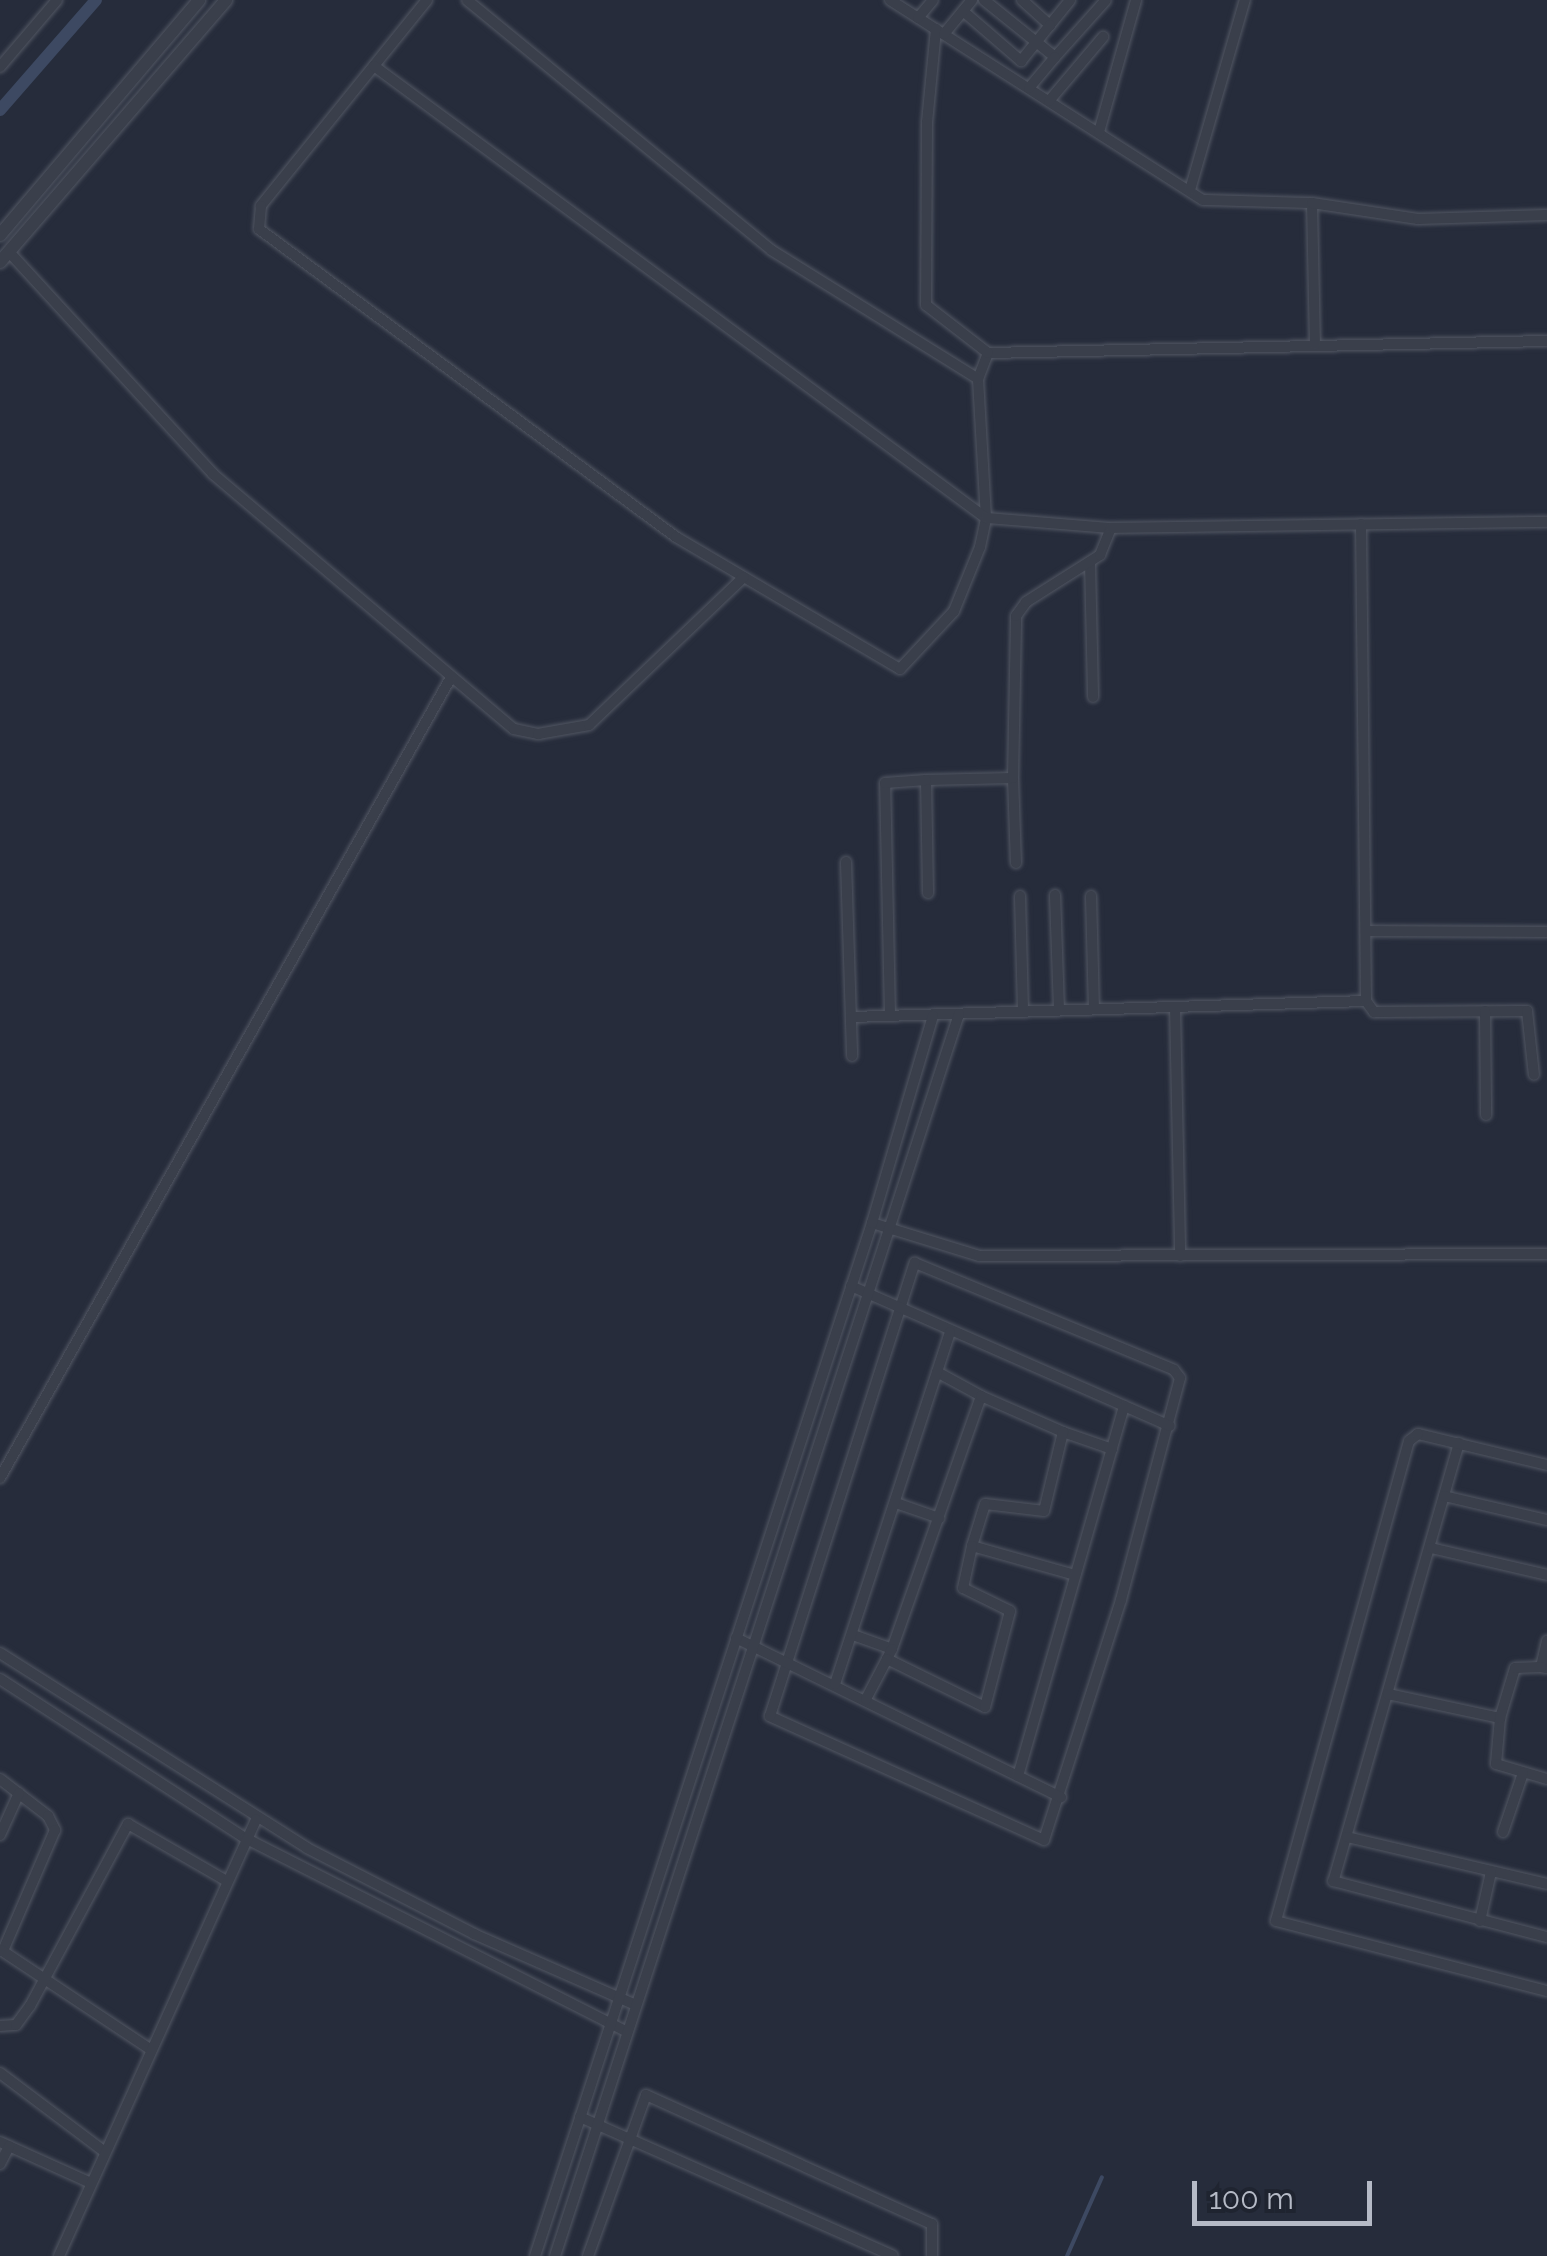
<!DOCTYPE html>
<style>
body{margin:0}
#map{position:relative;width:1547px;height:2256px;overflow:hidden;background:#262c3b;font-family:Raleway,sans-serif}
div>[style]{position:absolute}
.stream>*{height:4px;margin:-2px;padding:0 2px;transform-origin:2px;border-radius:2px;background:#3d4962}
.canal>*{height:12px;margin:-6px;padding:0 6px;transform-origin:6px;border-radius:6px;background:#3d4962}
.roads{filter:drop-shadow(0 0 2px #525763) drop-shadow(0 0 2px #525763)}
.minor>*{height:10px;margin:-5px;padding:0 5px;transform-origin:5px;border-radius:5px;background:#3a3f4b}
.tertiary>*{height:12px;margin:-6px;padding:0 6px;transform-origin:6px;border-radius:6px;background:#3a3f4b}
span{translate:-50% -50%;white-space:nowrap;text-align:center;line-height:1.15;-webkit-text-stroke:8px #1f2430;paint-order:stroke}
.scale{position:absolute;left:1192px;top:2181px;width:180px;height:45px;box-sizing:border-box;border:5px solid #b5bac6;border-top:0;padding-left:12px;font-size:30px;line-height:35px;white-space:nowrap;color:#b5bac6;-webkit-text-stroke:8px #1f2430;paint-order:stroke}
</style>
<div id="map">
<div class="stream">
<div style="left:1067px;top:2256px;width:86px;rotate:-66.1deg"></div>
</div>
<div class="canal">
<div style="left:0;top:110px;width:146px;rotate:-48.9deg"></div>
</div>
<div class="roads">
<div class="minor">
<div style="left:427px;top:0;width:265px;rotate:128.9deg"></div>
<div style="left:261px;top:206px;width:23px;rotate:95deg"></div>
<div style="left:259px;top:229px;width:518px;rotate:36.45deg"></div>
<div style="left:676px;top:537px;width:260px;rotate:30.5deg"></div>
<div style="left:900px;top:669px;width:79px;rotate:-47deg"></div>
<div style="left:954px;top:611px;width:69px;rotate:-67.9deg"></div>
<div style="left:980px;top:547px;width:30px;rotate:-78deg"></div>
<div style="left:986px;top:518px;width:139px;rotate:-93.3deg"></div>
<div style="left:978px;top:379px;width:28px;rotate:-69deg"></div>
<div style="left:988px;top:353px;width:559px;rotate:-1.23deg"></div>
<div style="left:467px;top:0;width:394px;rotate:39.4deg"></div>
<div style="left:771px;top:250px;width:244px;rotate:31.9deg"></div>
<div style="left:890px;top:0;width:371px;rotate:32.6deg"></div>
<div style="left:1203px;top:200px;width:109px;rotate:1.6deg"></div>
<div style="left:1312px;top:203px;width:142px;rotate:88.8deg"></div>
<div style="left:984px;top:0;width:91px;rotate:38.8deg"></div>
<div style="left:1055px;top:57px;width:76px;rotate:-48.2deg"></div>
<div style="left:1022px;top:0;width:38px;rotate:42deg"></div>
<div style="left:1050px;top:25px;width:32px;rotate:-51deg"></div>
<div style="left:963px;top:11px;width:77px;rotate:40.8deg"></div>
<div style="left:1021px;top:61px;width:46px;rotate:-51.1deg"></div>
<div style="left:918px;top:18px;width:23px;rotate:-50deg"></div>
<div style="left:936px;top:29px;width:93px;rotate:95.5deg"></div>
<div style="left:927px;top:122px;width:183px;rotate:90.3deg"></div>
<div style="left:926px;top:305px;width:78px;rotate:37.7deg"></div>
<div style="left:944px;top:34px;width:44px;rotate:-50.5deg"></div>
<div style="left:374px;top:66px;width:761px;rotate:36.45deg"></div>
<div style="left:986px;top:518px;width:125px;rotate:4.6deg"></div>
<div style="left:0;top:67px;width:88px;rotate:-49.6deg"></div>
<div style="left:1029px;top:88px;width:40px;rotate:-50deg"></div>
<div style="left:1049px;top:101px;width:84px;rotate:-49.8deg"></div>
<div style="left:1099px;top:132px;width:137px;rotate:-74.3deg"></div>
<div style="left:1190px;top:190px;width:198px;rotate:-73.9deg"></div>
<div style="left:1312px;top:203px;width:107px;rotate:8.6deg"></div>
<div style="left:1418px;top:219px;width:129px;rotate:-1.8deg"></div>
<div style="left:10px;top:253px;width:300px;rotate:47.4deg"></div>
<div style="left:213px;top:474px;width:394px;rotate:40.3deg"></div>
<div style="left:514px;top:729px;width:25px;rotate:12deg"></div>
<div style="left:538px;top:734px;width:52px;rotate:-10deg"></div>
<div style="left:589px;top:725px;width:214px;rotate:-43.7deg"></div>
<div style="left:1090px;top:562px;width:135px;rotate:88.7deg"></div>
<div style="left:1013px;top:778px;width:85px;rotate:88deg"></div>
<div style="left:846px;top:862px;width:194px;rotate:88.2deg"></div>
<div style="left:928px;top:893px;width:113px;rotate:-91deg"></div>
<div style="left:926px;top:780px;width:87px;rotate:-1.3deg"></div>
<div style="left:1013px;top:778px;width:162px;rotate:-88.9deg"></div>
<div style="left:1016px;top:616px;width:17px;rotate:-54deg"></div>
<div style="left:1026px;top:602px;width:88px;rotate:-32.4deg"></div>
<div style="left:1100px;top:555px;width:29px;rotate:-68deg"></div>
<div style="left:1111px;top:528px;width:436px;rotate:-0.8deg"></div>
<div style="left:1055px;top:895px;width:115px;rotate:88deg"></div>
<div style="left:1020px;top:896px;width:115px;rotate:88.5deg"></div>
<div style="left:1091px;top:896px;width:113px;rotate:88.5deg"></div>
<div style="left:1366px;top:931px;width:181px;rotate:0.3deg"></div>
<div style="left:1366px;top:1001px;width:14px;rotate:54deg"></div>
<div style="left:1374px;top:1012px;width:153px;rotate:-0.4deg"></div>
<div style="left:1527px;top:1011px;width:64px;rotate:83.8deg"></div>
<div style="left:1175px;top:1007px;width:249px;rotate:88.8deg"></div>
<div style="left:1485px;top:1011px;width:104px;rotate:89.4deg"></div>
<div style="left:890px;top:1016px;width:233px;rotate:-91.2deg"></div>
<div style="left:885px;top:783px;width:41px;rotate:-4.2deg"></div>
<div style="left:851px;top:1017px;width:515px;rotate:-1.78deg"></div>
<div style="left:1366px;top:1001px;width:477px;rotate:-90.6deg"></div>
<div style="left:872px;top:1223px;width:112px;rotate:17.1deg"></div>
<div style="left:979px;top:1256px;width:568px;rotate:-0.2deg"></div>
<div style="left:915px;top:1263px;width:280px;rotate:22.4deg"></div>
<div style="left:1174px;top:1370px;width:10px;rotate:53deg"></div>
<div style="left:1180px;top:1378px;width:230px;rotate:104.9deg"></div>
<div style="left:1121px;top:1600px;width:252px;rotate:107.8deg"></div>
<div style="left:1044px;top:1840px;width:301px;rotate:-155.7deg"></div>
<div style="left:770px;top:1716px;width:476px;rotate:-72.3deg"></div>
<div style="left:851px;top:1286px;width:348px;rotate:23.7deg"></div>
<div style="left:937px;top:1372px;width:50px;rotate:28.6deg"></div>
<div style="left:1063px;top:1432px;width:52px;rotate:19.1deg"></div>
<div style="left:1459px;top:1443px;width:456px;rotate:106deg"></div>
<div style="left:1333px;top:1881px;width:221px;rotate:14.7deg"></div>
<div style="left:1547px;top:1465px;width:133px;rotate:-166.5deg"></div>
<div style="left:1418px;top:1434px;width:11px;rotate:142deg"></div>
<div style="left:1409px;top:1441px;width:498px;rotate:105.5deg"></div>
<div style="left:1276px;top:1921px;width:280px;rotate:14.5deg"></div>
<div style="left:0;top:1478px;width:917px;rotate:-60.61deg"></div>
<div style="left:1444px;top:1496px;width:106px;rotate:13.1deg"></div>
<div style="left:896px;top:1503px;width:46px;rotate:19.2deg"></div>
<div style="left:1431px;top:1548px;width:119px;rotate:13.1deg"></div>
<div style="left:853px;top:1635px;width:41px;rotate:19.7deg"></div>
<div style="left:892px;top:1649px;width:268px;rotate:-70.6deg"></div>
<div style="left:981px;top:1396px;width:90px;rotate:23.7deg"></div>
<div style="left:1063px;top:1432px;width:81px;rotate:103.5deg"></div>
<div style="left:1044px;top:1511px;width:59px;rotate:-173.2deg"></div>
<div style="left:985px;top:1504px;width:44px;rotate:107.2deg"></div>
<div style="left:972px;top:1546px;width:107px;rotate:15.7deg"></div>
<div style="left:736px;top:1638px;width:362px;rotate:26.1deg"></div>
<div style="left:892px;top:1649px;width:11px;rotate:117deg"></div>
<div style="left:887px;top:1659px;width:109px;rotate:26.1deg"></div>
<div style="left:985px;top:1707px;width:99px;rotate:-75.4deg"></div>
<div style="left:1010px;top:1611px;width:52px;rotate:-153.9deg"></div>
<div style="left:963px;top:1588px;width:43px;rotate:-77.9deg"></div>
<div style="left:0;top:1653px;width:364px;rotate:32.4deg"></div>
<div style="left:307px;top:1848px;width:188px;rotate:27.2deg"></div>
<div style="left:474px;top:1934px;width:177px;rotate:23.7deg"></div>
<div style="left:1546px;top:1668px;width:5px;rotate:-169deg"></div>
<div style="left:1541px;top:1667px;width:27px;rotate:-77deg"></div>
<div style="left:0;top:1679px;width:292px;rotate:33deg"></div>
<div style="left:245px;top:1838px;width:428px;rotate:26.9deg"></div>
<div style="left:835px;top:1684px;width:370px;rotate:-71.9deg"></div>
<div style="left:1388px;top:1694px;width:115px;rotate:12.1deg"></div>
<div style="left:1500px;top:1718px;width:46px;rotate:95deg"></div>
<div style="left:1496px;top:1764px;width:53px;rotate:16.4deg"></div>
<div style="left:866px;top:1699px;width:45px;rotate:-62.3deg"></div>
<div style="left:1500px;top:1718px;width:52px;rotate:-73.3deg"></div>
<div style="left:1515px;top:1668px;width:26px;rotate:-2deg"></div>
<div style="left:1018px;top:1776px;width:385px;rotate:-74deg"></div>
<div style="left:0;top:1779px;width:61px;rotate:37.6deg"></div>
<div style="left:48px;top:1816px;width:16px;rotate:63deg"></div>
<div style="left:55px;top:1830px;width:132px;rotate:113.3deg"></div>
<div style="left:1503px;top:1832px;width:62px;rotate:-71.3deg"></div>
<div style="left:0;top:1835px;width:46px;rotate:-65.7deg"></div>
<div style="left:1347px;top:1837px;width:205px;rotate:13.2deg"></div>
<div style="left:1480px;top:1921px;width:50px;rotate:-77.3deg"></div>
<div style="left:1px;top:1950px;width:179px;rotate:33.6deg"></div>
<div style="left:0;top:2026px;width:16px;rotate:-4deg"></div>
<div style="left:16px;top:2025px;width:24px;rotate:-54deg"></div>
<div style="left:30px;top:2006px;width:207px;rotate:-61.7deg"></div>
<div style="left:128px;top:1824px;width:112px;rotate:30deg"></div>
<div style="left:0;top:2073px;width:131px;rotate:37deg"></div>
<div style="left:580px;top:2117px;width:342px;rotate:23.9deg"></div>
<div style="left:0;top:2142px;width:100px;rotate:24.3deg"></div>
<div style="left:0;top:2164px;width:20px;rotate:-63deg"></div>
<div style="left:59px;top:2256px;width:479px;rotate:-65.7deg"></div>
<div style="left:535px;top:2256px;width:1087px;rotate:-71.93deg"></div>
<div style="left:872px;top:1223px;width:216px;rotate:-73.6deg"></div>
<div style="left:555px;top:2256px;width:1306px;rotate:-71.98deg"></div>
<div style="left:588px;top:2256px;width:171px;rotate:-70.2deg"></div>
<div style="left:646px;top:2095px;width:314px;rotate:24.3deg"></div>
<div style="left:932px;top:2224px;width:32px;rotate:90deg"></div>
</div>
<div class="tertiary">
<div style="left:0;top:235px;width:308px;rotate:-49.7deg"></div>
<div style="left:0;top:262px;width:346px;rotate:-49.2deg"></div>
</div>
</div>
<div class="scale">100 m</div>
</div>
